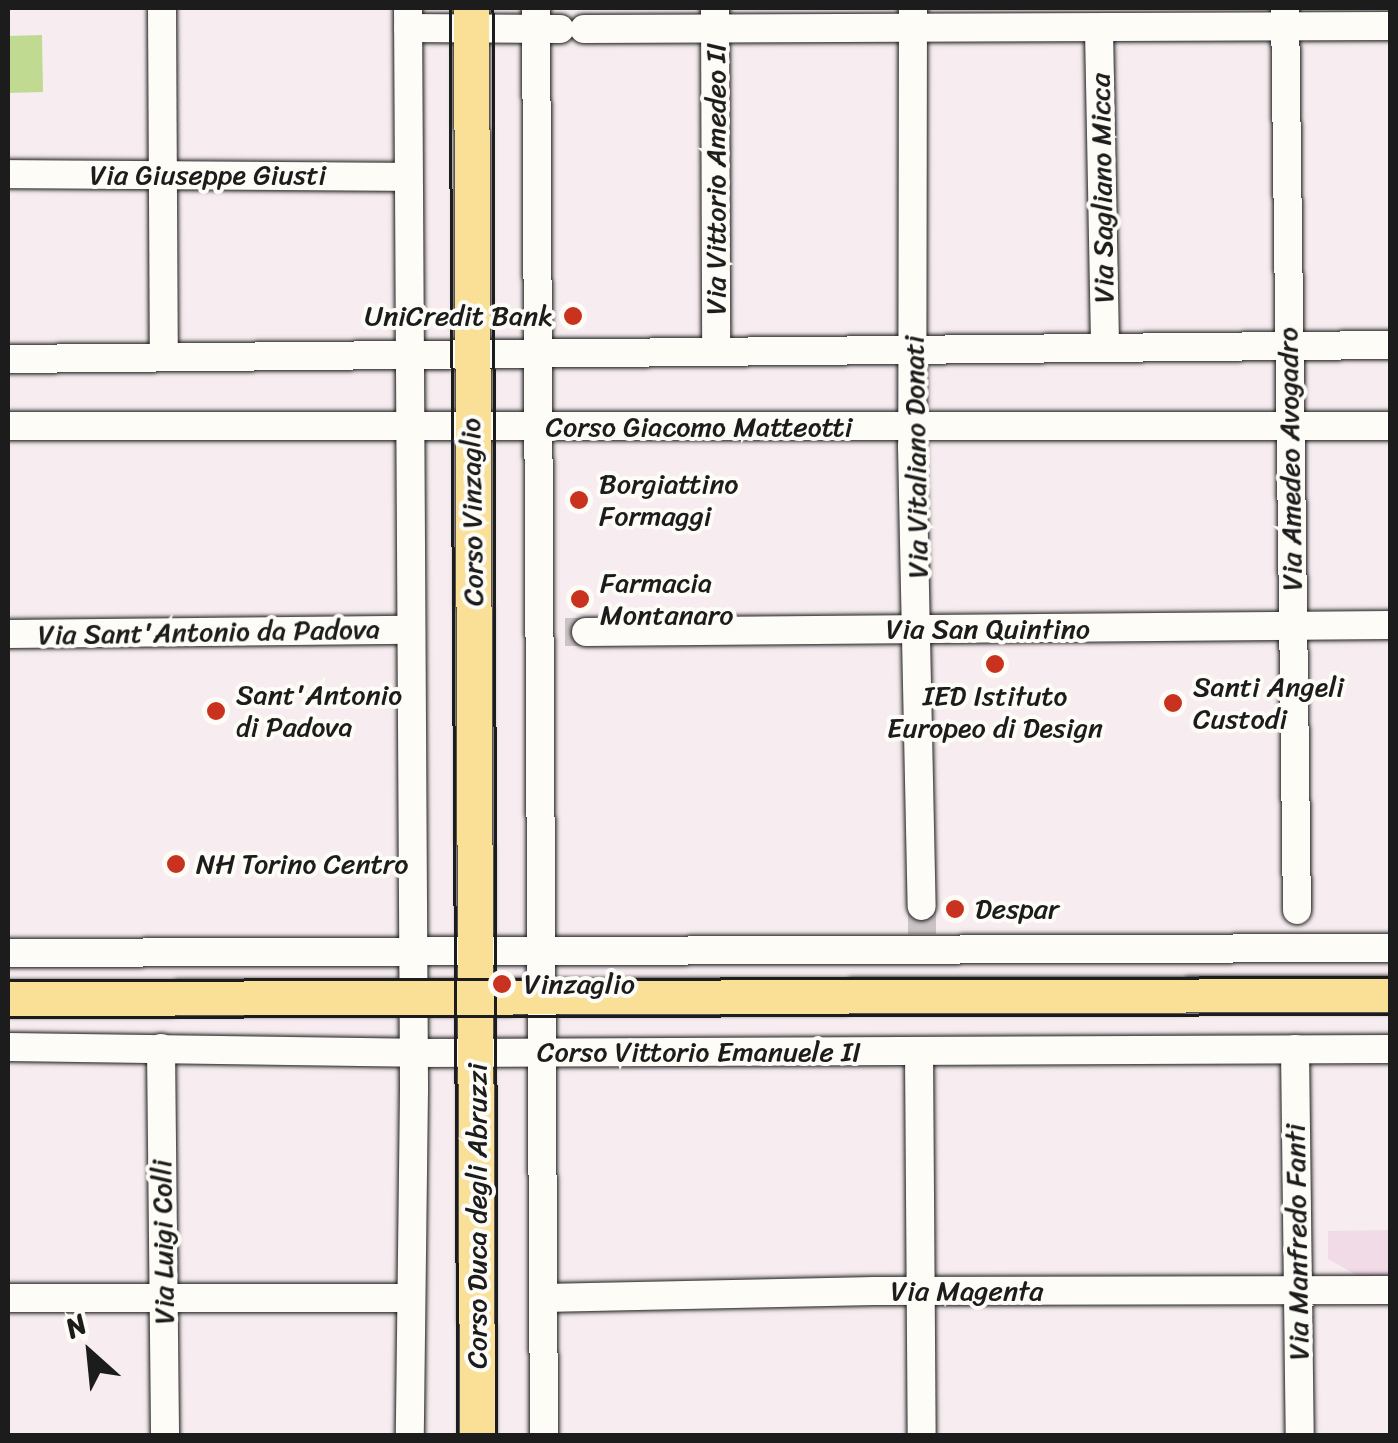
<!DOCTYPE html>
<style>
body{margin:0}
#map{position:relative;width:1398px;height:1443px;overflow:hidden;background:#f7edf0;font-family:Sriracha,sans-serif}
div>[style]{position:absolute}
.built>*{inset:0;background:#f0dbe7}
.green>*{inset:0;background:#c1da91}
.minor-tunnel>*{height:28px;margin-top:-14px;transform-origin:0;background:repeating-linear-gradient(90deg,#cbc3c6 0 28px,transparent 0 42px)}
.roads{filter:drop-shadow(0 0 2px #1c1c1c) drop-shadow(0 0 2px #1c1c1c)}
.minor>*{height:28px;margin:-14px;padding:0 14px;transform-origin:14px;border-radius:14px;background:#fdfcf7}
.major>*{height:35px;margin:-17.5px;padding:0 17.5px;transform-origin:17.5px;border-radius:17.5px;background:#fadf96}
.tram>*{height:2.5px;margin:-1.25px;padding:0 1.25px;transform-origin:1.25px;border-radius:1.25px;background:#1c1c1c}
.dots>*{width:28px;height:28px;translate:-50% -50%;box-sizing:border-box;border:5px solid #fdfcf7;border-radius:50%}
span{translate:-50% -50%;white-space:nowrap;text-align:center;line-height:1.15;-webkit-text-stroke:8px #fdfcf7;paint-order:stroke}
.street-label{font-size:28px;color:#1c1c1c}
.poi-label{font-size:28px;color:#1c1c1c}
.right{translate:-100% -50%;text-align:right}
.left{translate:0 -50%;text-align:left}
.frame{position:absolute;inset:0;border:10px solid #1c1c1c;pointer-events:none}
.north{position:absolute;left:40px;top:1303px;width:100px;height:100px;-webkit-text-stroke:8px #fdfcf7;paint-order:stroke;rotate:333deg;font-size:28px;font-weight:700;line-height:40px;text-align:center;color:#1c1c1c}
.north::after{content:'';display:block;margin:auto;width:35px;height:45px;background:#1c1c1c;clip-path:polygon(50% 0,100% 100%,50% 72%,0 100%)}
</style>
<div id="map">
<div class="built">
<div style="clip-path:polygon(1390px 1230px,1390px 1276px,1360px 1277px,1328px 1259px,1328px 1231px)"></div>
</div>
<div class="green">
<div style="clip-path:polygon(42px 35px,43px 92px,8px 93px,8px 36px)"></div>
</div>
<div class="minor-tunnel">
<div style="left:565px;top:632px;width:21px"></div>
<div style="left:922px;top:906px;width:29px;rotate:90deg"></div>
</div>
<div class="roads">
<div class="minor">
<div style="left:162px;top:8px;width:348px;rotate:89.7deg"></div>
<div style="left:408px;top:8px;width:1082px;rotate:89.68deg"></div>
<div style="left:414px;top:1090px;width:346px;rotate:90.7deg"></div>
<div style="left:536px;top:8px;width:1428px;rotate:89.68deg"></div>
<div style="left:715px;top:8px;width:342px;rotate:89.8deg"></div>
<div style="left:913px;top:8px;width:438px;rotate:90.1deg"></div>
<div style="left:912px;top:446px;width:460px;rotate:88.8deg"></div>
<div style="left:1285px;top:8px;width:902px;rotate:89.24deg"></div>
<div style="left:408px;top:28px;width:152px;rotate:0.4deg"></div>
<div style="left:584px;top:29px;width:806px;rotate:-0.21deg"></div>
<div style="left:1099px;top:30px;width:316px;rotate:88.9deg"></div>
<div style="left:8px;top:174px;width:400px;rotate:0.4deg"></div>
<div style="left:8px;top:359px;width:1382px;rotate:-0.58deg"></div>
<div style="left:8px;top:426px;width:1382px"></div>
<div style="left:586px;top:632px;width:804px;rotate:-0.5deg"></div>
<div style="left:8px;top:634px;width:402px;rotate:-0.6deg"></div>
<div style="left:8px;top:953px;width:1382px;rotate:-0.21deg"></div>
<div style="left:8px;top:1047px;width:405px;rotate:0.8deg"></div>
<div style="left:413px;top:1053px;width:977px;rotate:-0.23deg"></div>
<div style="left:161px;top:1048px;width:388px;rotate:89.4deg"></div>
<div style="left:1295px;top:1049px;width:387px;rotate:89.3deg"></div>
<div style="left:919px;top:1052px;width:384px;rotate:89.6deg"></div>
<div style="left:8px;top:1298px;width:400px"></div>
<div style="left:543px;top:1298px;width:332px;rotate:-1.2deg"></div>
<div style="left:875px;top:1291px;width:515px;rotate:-0.11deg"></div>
</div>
<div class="major">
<div style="left:471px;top:8px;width:1428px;rotate:89.76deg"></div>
<div style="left:8px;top:998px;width:1382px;rotate:-0.17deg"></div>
</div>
</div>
<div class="tram">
<div style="left:450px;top:8px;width:1428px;rotate:89.68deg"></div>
<div style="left:493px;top:8px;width:1428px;rotate:89.84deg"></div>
<div style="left:8px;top:980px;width:1382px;rotate:-0.12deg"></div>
<div style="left:8px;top:1017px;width:1382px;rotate:-0.12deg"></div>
</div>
<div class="dots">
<div style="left:573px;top:316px;background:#c8321e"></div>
<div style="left:579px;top:500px;background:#c8321e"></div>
<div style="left:580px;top:599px;background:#c8321e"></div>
<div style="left:995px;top:664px;background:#c8321e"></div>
<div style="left:1173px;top:703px;background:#c8321e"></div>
<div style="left:216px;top:711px;background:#c8321e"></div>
<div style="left:176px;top:864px;background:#c8321e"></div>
<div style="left:955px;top:909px;background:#c8321e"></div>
<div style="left:502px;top:984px;background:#c8321e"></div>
</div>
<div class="street-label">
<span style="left:208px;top:175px">Via Giuseppe Giusti</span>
<span style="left:716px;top:179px;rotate:-90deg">Via Vittorio Amedeo II</span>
<span style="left:1102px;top:188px;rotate:-91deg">Via Sagliano Micca</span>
<span style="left:699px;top:427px">Corso Giacomo Matteotti</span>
<span style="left:916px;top:457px;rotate:-91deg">Via Vitaliano Donati</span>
<span style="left:1290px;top:459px;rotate:-91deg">Via Amedeo Avogadro</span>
<span style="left:472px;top:512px;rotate:-91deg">Corso Vinzaglio</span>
<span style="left:988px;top:629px">Via San Quintino</span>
<span style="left:209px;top:632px;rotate:-1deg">Via Sant'Antonio da Padova</span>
<span style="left:699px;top:1052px">Corso Vittorio Emanuele II</span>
<span style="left:477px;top:1216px;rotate:-90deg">Corso Duca degli Abruzzi</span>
<span style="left:163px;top:1242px;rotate:-91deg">Via Luigi Colli</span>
<span style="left:1297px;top:1242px;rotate:-91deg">Via Manfredo Fanti</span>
<span style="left:967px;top:1291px">Via Magenta</span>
</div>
<div class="poi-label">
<span class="right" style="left:553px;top:316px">UniCredit Bank</span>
<span class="left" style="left:599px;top:500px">Borgiattino<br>Formaggi</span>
<span class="left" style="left:600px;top:599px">Farmacia<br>Montanaro</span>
<span class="left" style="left:1193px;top:703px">Santi Angeli<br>Custodi</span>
<span class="left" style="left:236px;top:711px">Sant'Antonio<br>di Padova</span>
<span style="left:995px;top:712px">IED Istituto<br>Europeo di Design</span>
<span class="left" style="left:196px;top:864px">NH Torino Centro</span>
<span class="left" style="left:975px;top:909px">Despar</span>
<span class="left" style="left:524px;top:984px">Vinzaglio</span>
</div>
<div class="frame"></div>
<div class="north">N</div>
</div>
